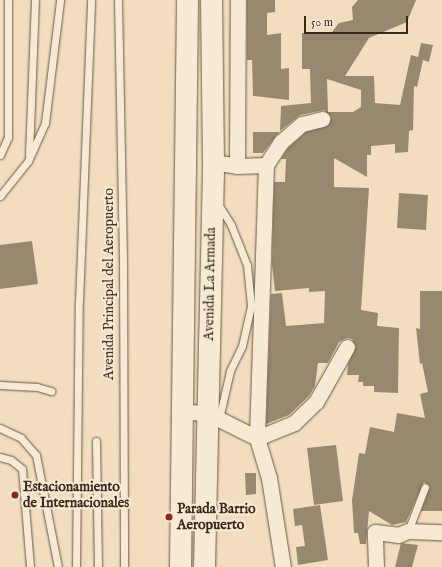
<!DOCTYPE html>
<style>
body{margin:0}
#map{position:relative;width:442px;height:567px;overflow:hidden;background:#f2debf;font-family:"IM FELL English",serif}
div>[style]{position:absolute}
.building>*{inset:0;background:#998870}
.roads{filter:drop-shadow(0 0 1px #665744) drop-shadow(0 0 1px #665744)}
.lane>*{height:7px;margin:-3.5px;padding:0 3.5px;transform-origin:3.5px;border-radius:3.5px;background:#f7ead5}
.street>*{height:15px;margin:-7.5px;padding:0 7.5px;transform-origin:7.5px;border-radius:7.5px;background:#f7ead5}
.secondary>*{height:21px;margin:-10.5px;padding:0 10.5px;transform-origin:10.5px;border-radius:10.5px;background:#f7ead5}
.dots>*{width:11px;height:11px;translate:-50% -50%;box-sizing:border-box;border:2px solid #f7ead5;border-radius:50%}
span{translate:-50% -50%;white-space:nowrap;text-align:center;line-height:1.15;-webkit-text-stroke:4px #f7ead5;paint-order:stroke}
.street-label{font-size:14px;color:#382a1b}
.poi-label{font-size:14px;color:#382a1b;font-weight:700}
.left{translate:0 -50%;text-align:left}
.scale{position:absolute;left:304px;top:16px;width:104px;height:18px;box-sizing:border-box;border:2px solid #382a1b;border-top:0;padding-left:5px;font-size:12px;line-height:14px;white-space:nowrap;color:#382a1b;-webkit-text-stroke:3px #f7ead5;paint-order:stroke}
</style>
<div id="map">
<div class="building">
<div style="clip-path:polygon(247px 0,275px 0,275px 12px,267px 13px,267px 35px,281px 33px,281px 69px,289px 68px,289px 100px,253px 96px,252px 60px,247px 60px)"></div>
<div style="clip-path:polygon(evenodd,358px 0,416px 0,407px 22px,369px 38px,345px 76px,374px 76px,375px 103px,400px 105px,411px 55px,418px 57px,421px 43px,433px 45px,429px 62px,423px 60px,417px 87px,414px 86px,413px 130px,409px 131px,408px 152px,395px 153px,395px 144px,371px 146px,371px 155px,367px 155px,367px 177px,334px 158px,334px 187px,369px 188px,361px 310px,378px 313px,377px 326px,399px 328px,398px 393px,374px 392px,374px 386px,363px 386px,363px 382px,358px 382px,359px 375px,347px 375px,348px 364px,356px 347px,352px 339px,347px 338px,339px 342px,328px 363px,318px 363px,315px 386px,309px 396px,289px 415px,266px 424px,271px 294px,282px 293px,286px 326px,324px 323px,325px 291px,309px 292px,309px 288px,275px 291px,272px 264px,274px 182px,285px 182px,286px 159px,281px 159px,288px 148px,306px 132px,328px 126px,331px 117px,324px 110px,300px 115px,280px 131px,281px 106px,311px 103px,310px 69px,302px 69px,302px 33px,332px 32px,339px 23px,353px 20px,352px 7px,358px 0,327px 79px,361px 90px,361px 107px,353px 112px,328px 112px,327px 79px)"></div>
<div style="clip-path:polygon(253px 132px,279px 132px,263px 153px,253px 153px)"></div>
<div style="clip-path:polygon(399px 193px,428px 195px,426px 230px,397px 228px)"></div>
<div style="clip-path:polygon(32px 241px,38px 284px,0 289px,0 245px)"></div>
<div style="clip-path:polygon(420px 291px,442px 291px,442px 511px,421px 511px,430px 487px,424px 482px,406px 522px,392px 525px,369px 511px,366px 544px,360px 544px,358px 533px,354px 533px,352px 500px,359px 453px,365px 454px,370px 427px,394px 432px,397px 413px,425px 418px,420px 394px,428px 392px,422px 363px,420px 364px,416px 328px,420px 329px)"></div>
<div style="clip-path:polygon(336px 445px,343px 501px,314px 505px,307px 448px)"></div>
<div style="clip-path:polygon(245px 473px,256px 473px,256px 494px,246px 495px)"></div>
<div style="clip-path:polygon(320px 505px,328px 560px,298px 565px,296px 547px,305px 546px,302px 525px,295px 526px,293px 509px)"></div>
<div style="clip-path:polygon(401px 543px,418px 545px,412px 567px,395px 567px)"></div>
</div>
<div class="roads">
<div class="lane">
<div style="left:118px;top:0;width:256px;rotate:88.9deg"></div>
<div style="left:123px;top:256px;width:311px;rotate:89.8deg"></div>
<div style="left:0;top:155px;width:20px;rotate:-66deg"></div>
<div style="left:8px;top:137px;width:137px;rotate:-90deg"></div>
<div style="left:29px;top:155px;width:155px;rotate:-87.8deg"></div>
<div style="left:0;top:196px;width:45px;rotate:-51.3deg"></div>
<div style="left:28px;top:161px;width:42px;rotate:-65.9deg"></div>
<div style="left:45px;top:123px;width:124px;rotate:-83deg"></div>
<div style="left:218px;top:204px;width:25px;rotate:58deg"></div>
<div style="left:231px;top:225px;width:43px;rotate:68.2deg"></div>
<div style="left:247px;top:265px;width:41px;rotate:84.4deg"></div>
<div style="left:251px;top:306px;width:41px;rotate:102.7deg"></div>
<div style="left:242px;top:346px;width:28px;rotate:116deg"></div>
<div style="left:230px;top:371px;width:49px;rotate:102.9deg"></div>
<div style="left:0;top:385px;width:37px;rotate:3deg"></div>
<div style="left:37px;top:387px;width:15px;rotate:16deg"></div>
<div style="left:0;top:428px;width:23px;rotate:25deg"></div>
<div style="left:21px;top:438px;width:23px;rotate:49deg"></div>
<div style="left:36px;top:455px;width:114px;rotate:78.9deg"></div>
<div style="left:96px;top:441px;width:126px;rotate:89.1deg"></div>
<div style="left:0;top:457px;width:11px;rotate:15deg"></div>
<div style="left:11px;top:460px;width:14px;rotate:39deg"></div>
<div style="left:22px;top:469px;width:98px;rotate:85.3deg"></div>
<div style="left:408px;top:531px;width:47px;rotate:-68.9deg"></div>
<div style="left:76px;top:567px;width:265px;rotate:-89.4deg"></div>
<div style="left:79px;top:302px;width:302px;rotate:-87.7deg"></div>
</div>
<div class="street">
<div style="left:213px;top:162px;width:24px;rotate:9deg"></div>
<div style="left:237px;top:166px;width:29px;rotate:-2deg"></div>
<div style="left:266px;top:165px;width:27px;rotate:-57deg"></div>
<div style="left:281px;top:142px;width:28px;rotate:-41deg"></div>
<div style="left:302px;top:124px;width:21px;rotate:-14deg"></div>
<div style="left:266px;top:165px;width:273px;rotate:91.9deg"></div>
<div style="left:257px;top:438px;width:40px;rotate:-22deg"></div>
<div style="left:294px;top:423px;width:30px;rotate:-44deg"></div>
<div style="left:316px;top:402px;width:63px;rotate:-60.6deg"></div>
<div style="left:237px;top:166px;width:166px;rotate:-89.7deg"></div>
<div style="left:184px;top:412px;width:23px;rotate:2deg"></div>
<div style="left:207px;top:413px;width:56px;rotate:26.6deg"></div>
<div style="left:257px;top:438px;width:42px;rotate:73.3deg"></div>
<div style="left:269px;top:478px;width:90px;rotate:81.1deg"></div>
<div style="left:376px;top:567px;width:35px;rotate:-92deg"></div>
<div style="left:375px;top:532px;width:23px;rotate:7deg"></div>
<div style="left:398px;top:535px;width:11px;rotate:-22deg"></div>
<div style="left:408px;top:531px;width:34px;rotate:2deg"></div>
</div>
<div class="secondary">
<div style="left:180px;top:567px;width:567px;rotate:-89.29deg"></div>
<div style="left:204px;top:567px;width:405px;rotate:-88.7deg"></div>
<div style="left:213px;top:162px;width:162px;rotate:-90.7deg"></div>
</div>
</div>
<div class="dots">
<div style="left:15px;top:495px;background:#8f2418"></div>
<div style="left:169px;top:517px;background:#8f2418"></div>
</div>
<div class="street-label">
<span style="left:109px;top:284px;rotate:-90deg">Avenida Principal del Aeropuerto</span>
<span style="left:210px;top:284px;rotate:-89deg">Avenida La Armada</span>
</div>
<div class="poi-label">
<span class="left" style="left:23px;top:495px">Estacionamiento<br>de Internacionales</span>
<span class="left" style="left:177px;top:517px">Parada Barrio<br>Aeropuerto</span>
</div>
<div class="scale">50 m</div>
</div>
